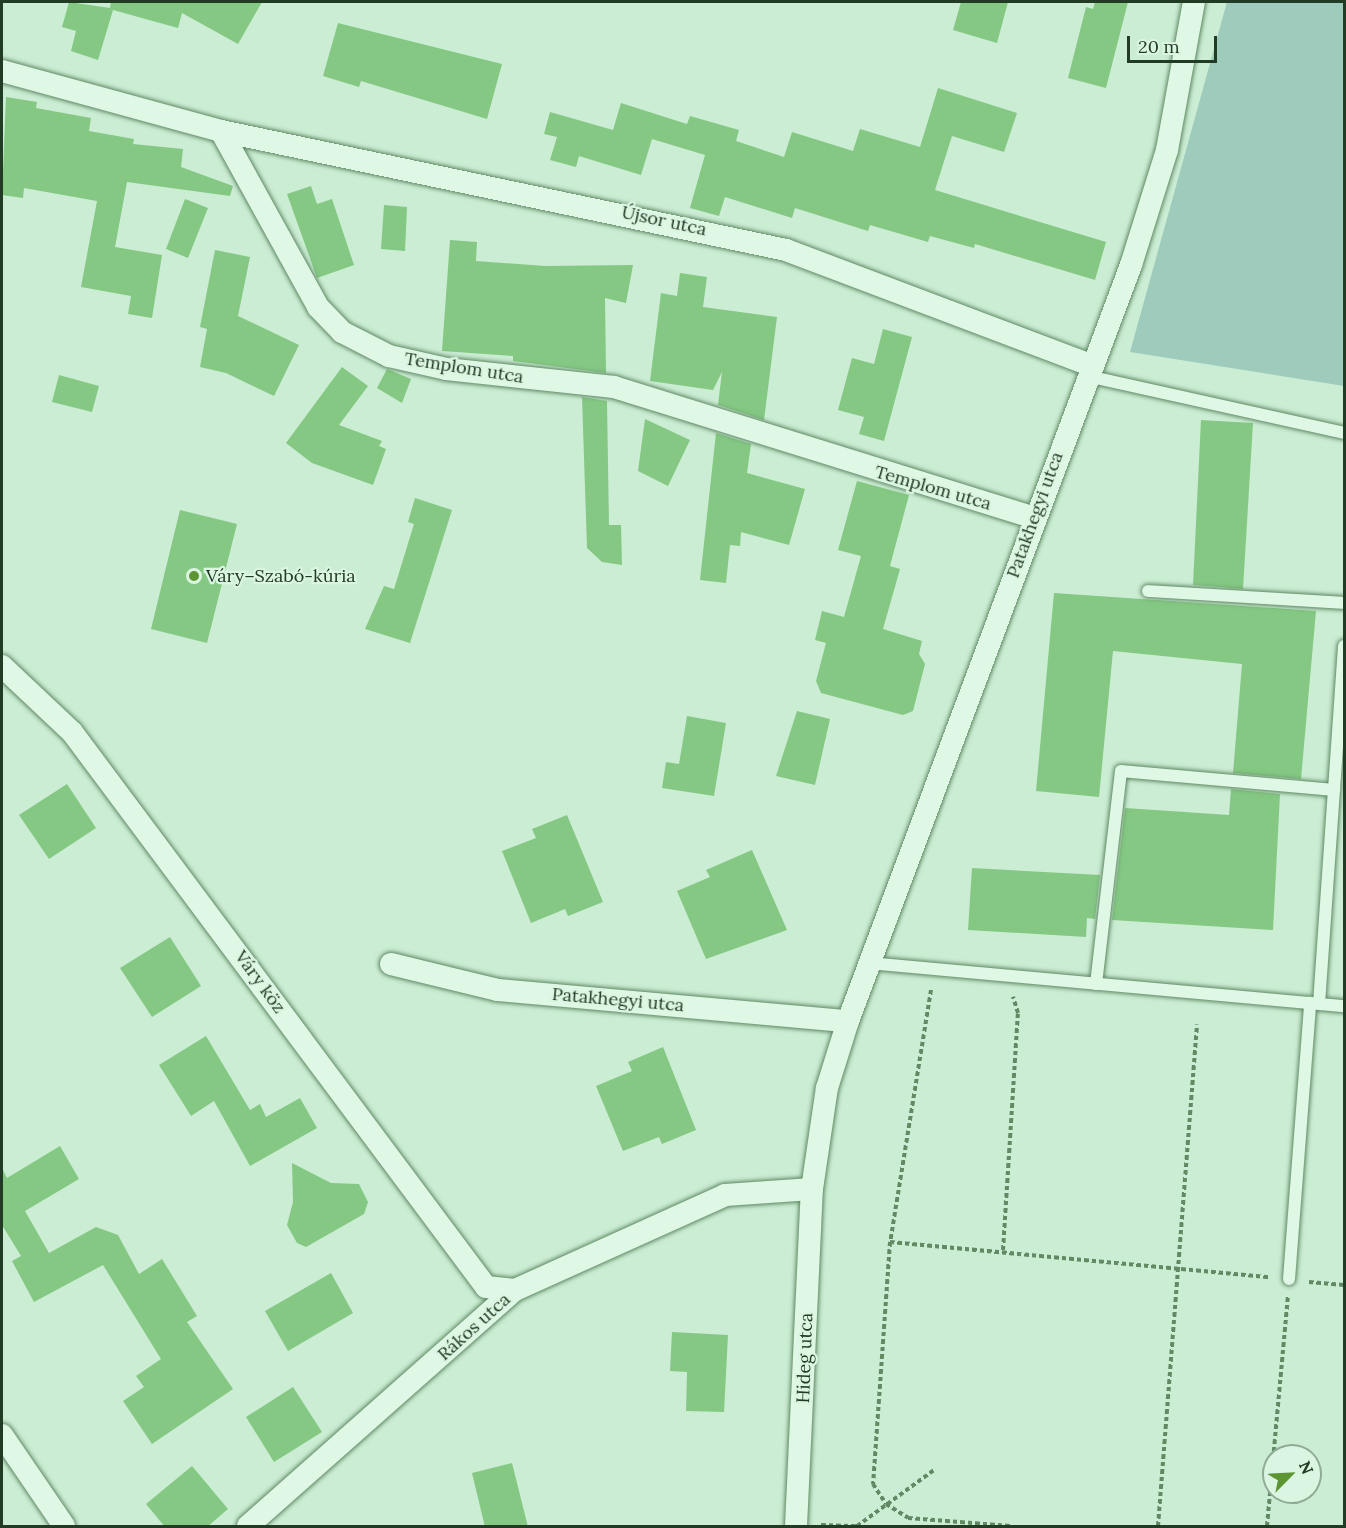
<!DOCTYPE html>
<meta charset="utf-8">
<style>
body{margin:0}
#map{position:relative;width:1346px;height:1528px;overflow:hidden;background:#cbedd4;font-family:Lora,serif}
div>[style]{position:absolute}
.green>*{inset:0;background:#9fcbbd}
.building>*{inset:0;background:#84c883}
.path>*{height:4px;margin-top:-2px;transform-origin:0;background:repeating-linear-gradient(90deg,#608964 0 4.5px,transparent 0 7.5px)}
.roads{filter:drop-shadow(0 0 2px #608964) drop-shadow(0 0 2px #608964)}
.service>*{height:12px;margin:-6px;padding:0 6px;transform-origin:6px;border-radius:6px;background:#def8e5}
.minor>*{height:22px;margin:-11px;padding:0 11px;transform-origin:11px;border-radius:11px;background:#def8e5}
.dots>*{width:16px;height:16px;translate:-50% -50%;box-sizing:border-box;border:3px solid #daf5e2;border-radius:50%}
span{translate:-50% -50%;white-space:nowrap;text-align:center;line-height:1.15;-webkit-text-stroke:4.5px #daf5e2;paint-order:stroke}
.street-label{font-size:18px;color:#223b24}
.poi-label{font-size:18px;color:#223b24}
.left{translate:0 -50%;text-align:left}
.frame{position:absolute;inset:0;border:3px solid #223b24;pointer-events:none}
.north{position:absolute;left:1262px;top:1444px;width:60px;height:60px;box-sizing:border-box;background:#daf5e2;border:2px solid #90ab96;border-radius:50%;rotate:66deg;font-size:16px;font-weight:700;line-height:24px;text-align:center;color:#223b24}
.north::after{content:'';display:block;margin:auto;width:21px;height:27px;background:#5d9533;clip-path:polygon(50% 0,100% 100%,50% 72%,0 100%)}
.scale{position:absolute;left:1127px;top:36px;width:90px;height:27px;box-sizing:border-box;border:3px solid #223b24;border-top:0;padding-left:8px;font-size:18px;line-height:21px;white-space:nowrap;color:#223b24;-webkit-text-stroke:4px #daf5e2;paint-order:stroke}
</style>
<div id="map">
<div class="green">
<div style="clip-path:polygon(1227px 2px,1344px 2px,1344px 386px,1130px 352px)"></div>
</div>
<div class="building">
<div style="clip-path:polygon(69px 2px,110px 8px,111px 2px,262px 2px,238px 44px,182px 13px,178px 28px,113px 10px,98px 60px,71px 51px,76px 31px,62px 27px)"></div>
<div style="clip-path:polygon(961px 2px,1008px 2px,997px 43px,953px 30px)"></div>
<div style="clip-path:polygon(1095px 2px,1128px 2px,1106px 88px,1068px 78px,1086px 7px,1093px 9px)"></div>
<div style="clip-path:polygon(338px 23px,502px 64px,487px 119px,361px 81px,359px 87px,323px 76px)"></div>
<div style="clip-path:polygon(938px 88px,1017px 113px,1004px 152px,952px 136px,935px 190px,1106px 242px,1095px 280px,975px 244px,974px 248px,930px 236px,928px 242px,870px 225px,868px 231px,795px 208px,792px 218px,725px 197px,719px 216px,690px 208px,705px 155px,652px 139px,641px 175px,579px 156px,576px 167px,550px 160px,557px 137px,544px 134px,550px 112px,613px 130px,621px 103px,687px 124px,690px 116px,739px 130px,736px 141px,784px 157px,792px 132px,853px 151px,860px 129px,920px 147px)"></div>
<div style="clip-path:polygon(6px 97px,37px 102px,36px 108px,91px 118px,89px 131px,134px 139px,133px 144px,183px 149px,181px 167px,233px 186px,230px 196px,127px 182px,115px 247px,162px 255px,152px 318px,128px 314px,131px 296px,81px 287px,97px 201px,24px 188px,23px 198px,2px 195px)"></div>
<div style="clip-path:polygon(311px 186px,317px 204px,332px 199px,354px 265px,317px 278px,287px 194px)"></div>
<div style="clip-path:polygon(185px 199px,208px 208px,188px 258px,166px 249px)"></div>
<div style="clip-path:polygon(384px 205px,407px 207px,405px 251px,381px 249px)"></div>
<div style="clip-path:polygon(450px 240px,477px 242px,476px 261px,545px 266px,633px 265px,626px 303px,605px 298px,606px 373px,513px 361px,513px 356px,442px 351px)"></div>
<div style="clip-path:polygon(215px 250px,250px 257px,238px 316px,299px 345px,274px 396px,226px 373px,200px 367px,207px 329px,200px 327px)"></div>
<div style="clip-path:polygon(680px 273px,707px 277px,703px 307px,777px 317px,764px 420px,718px 405px,722px 372px,713px 390px,650px 381px,661px 293px,677px 296px)"></div>
<div style="clip-path:polygon(883px 329px,912px 337px,884px 441px,859px 434px,864px 417px,838px 410px,852px 358px,874px 364px)"></div>
<div style="clip-path:polygon(342px 367px,368px 386px,339px 425px,382px 441px,379px 446px,386px 449px,373px 485px,312px 463px,286px 443px)"></div>
<div style="clip-path:polygon(387px 369px,411px 379px,402px 403px,377px 388px)"></div>
<div style="clip-path:polygon(59px 375px,99px 386px,92px 412px,52px 402px)"></div>
<div style="clip-path:polygon(582px 397px,607px 401px,609px 525px,621px 525px,622px 565px,602px 562px,587px 548px)"></div>
<div style="clip-path:polygon(645px 419px,690px 440px,668px 486px,638px 471px)"></div>
<div style="clip-path:polygon(1201px 420px,1253px 423px,1243px 589px,1193px 585px)"></div>
<div style="clip-path:polygon(716px 433px,751px 444px,747px 473px,805px 489px,789px 545px,741px 532px,740px 546px,730px 545px,726px 583px,700px 580px)"></div>
<div style="clip-path:polygon(857px 481px,909px 495px,890px 566px,900px 569px,883px 629px,922px 641px,919px 654px,925px 664px,913px 711px,903px 715px,821px 693px,816px 681px,826px 643px,815px 640px,822px 611px,844px 617px,861px 556px,838px 550px)"></div>
<div style="clip-path:polygon(415px 498px,452px 510px,410px 643px,365px 629px,384px 586px,394px 589px,414px 524px,408px 522px)"></div>
<div style="clip-path:polygon(180px 510px,237px 524px,207px 643px,151px 629px)"></div>
<div style="clip-path:polygon(1054px 593px,1316px 611px,1301px 779px,1233px 773px,1242px 664px,1113px 651px,1099px 797px,1036px 791px)"></div>
<div style="clip-path:polygon(797px 711px,830px 719px,815px 785px,776px 776px)"></div>
<div style="clip-path:polygon(687px 716px,726px 723px,714px 796px,662px 788px,666px 762px,679px 764px)"></div>
<div style="clip-path:polygon(67px 784px,96px 828px,49px 859px,19px 815px)"></div>
<div style="clip-path:polygon(1231px 789px,1280px 794px,1273px 930px,1112px 920px,1125px 808px,1229px 815px)"></div>
<div style="clip-path:polygon(567px 815px,603px 902px,568px 916px,565px 909px,531px 923px,502px 851px,536px 838px,532px 829px)"></div>
<div style="clip-path:polygon(752px 850px,787px 930px,706px 959px,677px 891px,710px 877px,706px 870px)"></div>
<div style="clip-path:polygon(972px 868px,1100px 875px,1095px 919px,1087px 918px,1086px 937px,968px 930px)"></div>
<div style="clip-path:polygon(170px 937px,201px 986px,152px 1017px,120px 968px)"></div>
<div style="clip-path:polygon(206px 1036px,250px 1110px,260px 1104px,266px 1117px,300px 1098px,317px 1128px,250px 1166px,214px 1101px,191px 1116px,159px 1065px)"></div>
<div style="clip-path:polygon(663px 1047px,696px 1130px,662px 1144px,659px 1137px,623px 1151px,596px 1086px,632px 1071px,628px 1062px)"></div>
<div style="clip-path:polygon(60px 1146px,79px 1179px,25px 1211px,49px 1253px,96px 1227px,118px 1235px,139px 1274px,162px 1259px,197px 1316px,187px 1322px,233px 1389px,152px 1444px,123px 1401px,144px 1387px,136px 1376px,161px 1359px,103px 1265px,34px 1302px,12px 1261px,21px 1256px,2px 1225px,2px 1168px,7px 1178px)"></div>
<div style="clip-path:polygon(292px 1163px,331px 1183px,359px 1184px,368px 1202px,364px 1214px,306px 1247px,297px 1243px,287px 1225px,293px 1202px)"></div>
<div style="clip-path:polygon(331px 1273px,353px 1313px,288px 1351px,265px 1311px)"></div>
<div style="clip-path:polygon(672px 1332px,728px 1335px,724px 1412px,686px 1411px,687px 1372px,670px 1371px)"></div>
<div style="clip-path:polygon(293px 1387px,322px 1432px,274px 1462px,246px 1417px)"></div>
<div style="clip-path:polygon(512px 1463px,528px 1527px,485px 1527px,472px 1473px)"></div>
<div style="clip-path:polygon(192px 1466px,228px 1509px,207px 1527px,165px 1527px,146px 1504px)"></div>
</div>
<div class="path">
<div style="left:931px;top:990px;width:255px;rotate:99.2deg"></div>
<div style="left:890px;top:1242px;width:243px;rotate:94deg"></div>
<div style="left:873px;top:1484px;width:24px;rotate:57deg"></div>
<div style="left:886px;top:1504px;width:26px;rotate:32deg"></div>
<div style="left:908px;top:1518px;width:103px;rotate:4.4deg"></div>
<div style="left:890px;top:1242px;width:381px;rotate:5.3deg"></div>
<div style="left:1003px;top:1250px;width:237px;rotate:-86.4deg"></div>
<div style="left:1018px;top:1013px;width:17px;rotate:-107deg"></div>
<div style="left:1309px;top:1282px;width:35px;rotate:5deg"></div>
<div style="left:821px;top:1525px;width:38px;rotate:2deg"></div>
<div style="left:857px;top:1526px;width:95px;rotate:-36deg"></div>
<div style="left:1158px;top:1526px;width:503px;rotate:-85.55deg"></div>
<div style="left:1267px;top:1526px;width:230px;rotate:-84.8deg"></div>
</div>
<div class="roads">
<div class="service">
<div style="left:1087px;top:376px;width:263px;rotate:12.5deg"></div>
<div style="left:1148px;top:591px;width:196px;rotate:3.5deg"></div>
<div style="left:869px;top:963px;width:477px;rotate:5.2deg"></div>
<div style="left:1096px;top:984px;width:214px;rotate:-83.3deg"></div>
<div style="left:1121px;top:771px;width:214px;rotate:5.1deg"></div>
<div style="left:1319px;top:1004px;width:359px;rotate:-86deg"></div>
<div style="left:1289px;top:1279px;width:277px;rotate:-85.6deg"></div>
</div>
<div class="minor">
<div style="left:2px;top:71px;width:227px;rotate:15.3deg"></div>
<div style="left:221px;top:131px;width:577px;rotate:11.89deg"></div>
<div style="left:786px;top:250px;width:326px;rotate:20.7deg"></div>
<div style="left:221px;top:131px;width:201px;rotate:61.1deg"></div>
<div style="left:318px;top:307px;width:35px;rotate:46deg"></div>
<div style="left:342px;top:332px;width:53px;rotate:27.1deg"></div>
<div style="left:389px;top:356px;width:58px;rotate:12.8deg"></div>
<div style="left:446px;top:369px;width:169px;rotate:6.1deg"></div>
<div style="left:614px;top:387px;width:440px;rotate:17.3deg"></div>
<div style="left:2px;top:666px;width:96px;rotate:43.3deg"></div>
<div style="left:72px;top:732px;width:692px;rotate:53.28deg"></div>
<div style="left:486px;top:1287px;width:29px;rotate:6deg"></div>
<div style="left:391px;top:964px;width:110px;rotate:13.7deg"></div>
<div style="left:498px;top:990px;width:351px;rotate:5.1deg"></div>
<div style="left:2px;top:1435px;width:110px;rotate:55.7deg"></div>
<div style="left:248px;top:1526px;width:356px;rotate:-41.5deg"></div>
<div style="left:515px;top:1290px;width:230px;rotate:-24.3deg"></div>
<div style="left:725px;top:1195px;width:87px;rotate:-3.9deg"></div>
<div style="left:796px;top:1526px;width:337px;rotate:-87.3deg"></div>
<div style="left:812px;top:1189px;width:102px;rotate:-81.6deg"></div>
<div style="left:827px;top:1088px;width:70px;rotate:-72.6deg"></div>
<div style="left:848px;top:1021px;width:807px;rotate:-69.48deg"></div>
<div style="left:1131px;top:265px;width:121px;rotate:-72.6deg"></div>
<div style="left:1167px;top:150px;width:150px;rotate:-79.7deg"></div>
</div>
</div>
<div class="dots">
<div style="left:194px;top:576px;background:#5d9533"></div>
</div>
<div class="street-label">
<span style="left:664px;top:221px;rotate:12deg">Újsor utca</span>
<span style="left:464px;top:368px;rotate:9deg">Templom utca</span>
<span style="left:933px;top:488px;rotate:16deg">Templom utca</span>
<span style="left:1035px;top:515px;rotate:-70deg">Patakhegyi utca</span>
<span style="left:260px;top:982px;rotate:54deg">Váry köz</span>
<span style="left:618px;top:1000px;rotate:5deg">Patakhegyi utca</span>
<span style="left:474px;top:1327px;rotate:-42deg">Rákos utca</span>
<span style="left:805px;top:1358px;rotate:-88deg">Hideg utca</span>
</div>
<div class="poi-label">
<span class="left" style="left:206px;top:576px">Váry–Szabó-kúria</span>
</div>
<div class="frame"></div>
<div class="north">N</div>
<div class="scale">20 m</div>
</div>
